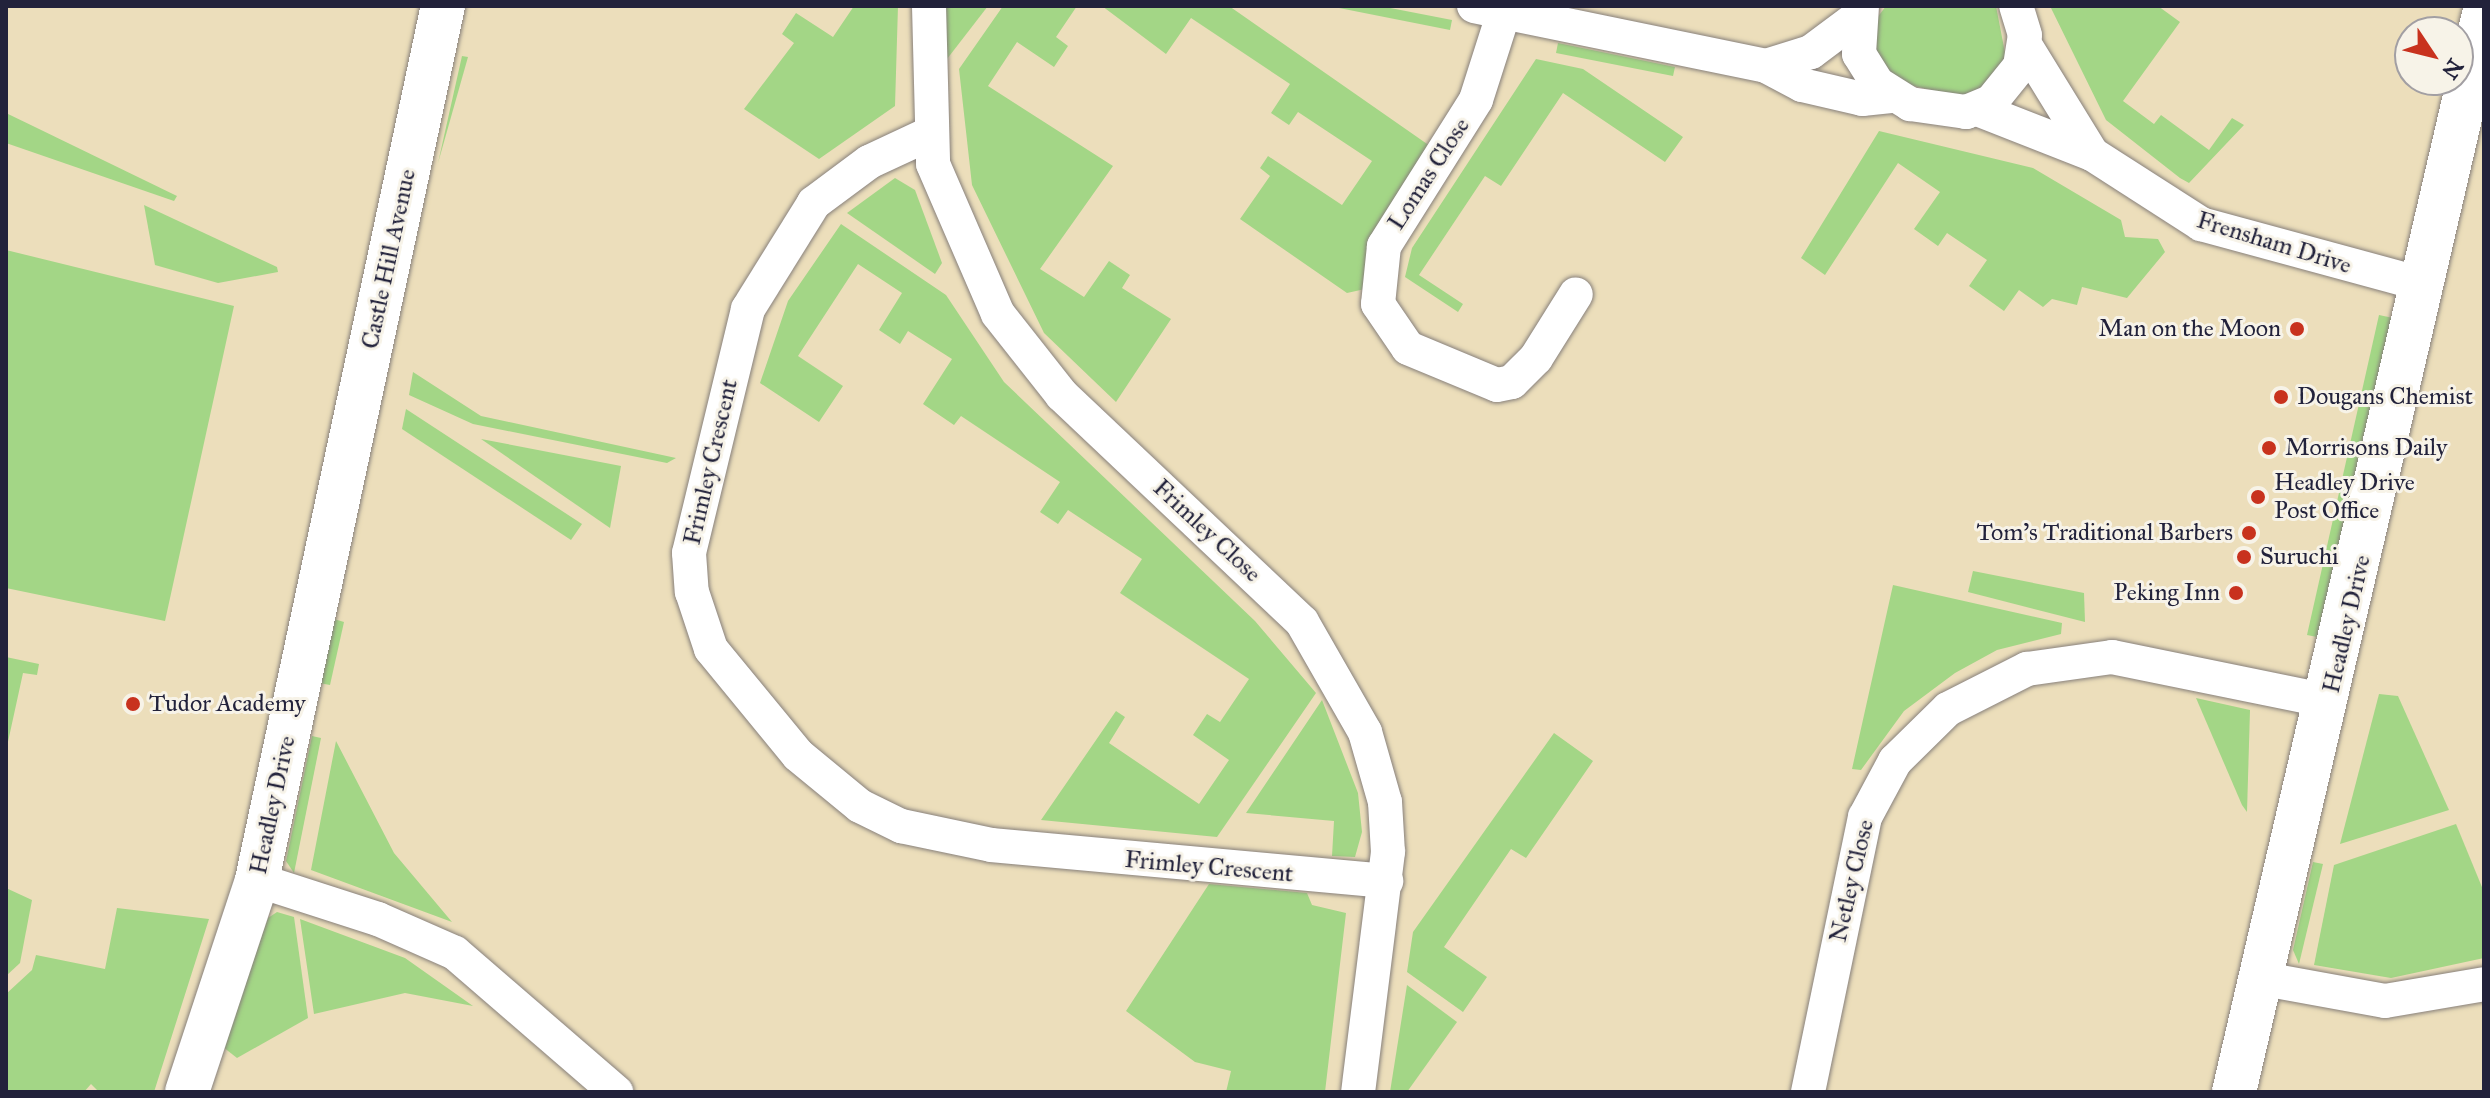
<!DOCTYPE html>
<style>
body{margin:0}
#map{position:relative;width:2490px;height:1098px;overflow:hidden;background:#ecdebb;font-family:"IM FELL Great Primer",serif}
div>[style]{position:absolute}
.green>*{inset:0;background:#a3d686}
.roads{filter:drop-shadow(0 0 2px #87807b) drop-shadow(0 0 2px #87807b)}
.street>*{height:34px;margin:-17px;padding:0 17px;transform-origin:17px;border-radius:17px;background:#fff}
.secondary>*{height:44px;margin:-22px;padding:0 22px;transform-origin:22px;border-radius:22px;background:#fff}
.dots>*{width:22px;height:22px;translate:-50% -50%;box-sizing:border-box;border:4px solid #f7f3e8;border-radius:50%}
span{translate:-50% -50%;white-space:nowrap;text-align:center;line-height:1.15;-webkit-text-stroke:6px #f7f3e8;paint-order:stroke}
.street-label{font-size:24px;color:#22223b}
.poi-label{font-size:24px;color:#22223b}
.right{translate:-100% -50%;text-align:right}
.left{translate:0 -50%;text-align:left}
.frame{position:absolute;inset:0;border:8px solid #22223b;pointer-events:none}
.north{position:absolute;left:2394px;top:16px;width:80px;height:80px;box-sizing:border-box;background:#f7f3e8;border:2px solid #a29fa3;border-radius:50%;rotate:125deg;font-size:22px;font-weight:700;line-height:32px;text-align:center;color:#22223b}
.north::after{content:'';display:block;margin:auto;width:28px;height:36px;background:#c8321e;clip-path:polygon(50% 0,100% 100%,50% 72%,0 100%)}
</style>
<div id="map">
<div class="green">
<div style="clip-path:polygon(854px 6px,898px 6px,895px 106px,819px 159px,744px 109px,794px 43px,782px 34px,796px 13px,833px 37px)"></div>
<div style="clip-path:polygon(945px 6px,988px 6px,947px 59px)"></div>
<div style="clip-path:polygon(1003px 6px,1077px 6px,1056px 37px,1068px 46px,1054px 67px,1017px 42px,988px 86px,1113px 166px,1040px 269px,1084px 297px,1109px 261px,1130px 275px,1122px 288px,1171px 319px,1116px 402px,1044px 333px,972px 185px,959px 69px)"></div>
<div style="clip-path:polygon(1102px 6px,1229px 6px,1430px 146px,1374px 230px,1365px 289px,1347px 293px,1240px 219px,1270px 176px,1260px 168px,1268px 156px,1342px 205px,1372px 161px,1298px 112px,1289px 125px,1271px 113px,1290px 84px,1191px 18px,1166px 54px)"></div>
<div style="clip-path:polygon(1380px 6px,1452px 20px,1450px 30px,1334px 7px)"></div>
<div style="clip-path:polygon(1886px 6px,1996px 6px,2006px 58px,1989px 85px,1959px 97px,1894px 81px,1873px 54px,1877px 18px)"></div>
<div style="clip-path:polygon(2050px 6px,2158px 6px,2180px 22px,2123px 101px,2154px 124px,2161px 115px,2209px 150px,2232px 118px,2244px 125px,2189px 183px,2180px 178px,2106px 120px)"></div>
<div style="clip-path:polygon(1558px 43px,1675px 67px,1673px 76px,1556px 53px)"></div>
<div style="clip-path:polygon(462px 56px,468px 57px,438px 163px)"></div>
<div style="clip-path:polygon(1536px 59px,1583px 69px,1683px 137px,1665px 162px,1563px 93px,1501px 186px,1485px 176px,1419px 275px,1463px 304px,1458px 312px,1405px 277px,1412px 248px)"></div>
<div style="clip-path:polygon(6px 113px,37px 128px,177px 196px,174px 201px,6px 143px)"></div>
<div style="clip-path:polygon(1879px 131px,2033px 168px,2121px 220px,2125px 237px,2158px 239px,2165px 252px,2127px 298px,2082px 287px,2077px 305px,2052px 299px,2043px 307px,2019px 290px,2004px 311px,1969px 286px,1987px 260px,1947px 233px,1938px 246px,1914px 229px,1940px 192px,1898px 163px,1825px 275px,1801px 258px)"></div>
<div style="clip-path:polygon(895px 178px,915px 190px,942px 263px,935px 274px,847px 213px)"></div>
<div style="clip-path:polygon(144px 205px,277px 267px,278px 272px,218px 283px,155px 265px)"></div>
<div style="clip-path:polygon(841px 224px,946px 295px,1004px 382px,1255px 621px,1316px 693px,1217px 837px,1041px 820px,1116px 711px,1125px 717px,1109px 743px,1199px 804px,1229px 760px,1193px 735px,1207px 714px,1220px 722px,1249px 679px,1120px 593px,1142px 559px,1068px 510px,1058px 524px,1040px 512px,1060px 482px,961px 416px,954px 425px,923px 404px,952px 359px,908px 331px,900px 344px,879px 330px,902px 293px,858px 264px,798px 356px,843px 386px,819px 422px,760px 383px,788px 301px)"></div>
<div style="clip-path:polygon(6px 250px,234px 306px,165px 621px,6px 588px)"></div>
<div style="clip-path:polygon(2379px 315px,2393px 318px,2322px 638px,2307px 635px)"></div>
<div style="clip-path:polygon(413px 372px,481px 416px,676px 458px,667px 463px,473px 424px,409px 395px)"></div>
<div style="clip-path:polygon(406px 409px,582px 524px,571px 540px,402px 429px)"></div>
<div style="clip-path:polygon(481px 439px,621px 466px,610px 528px)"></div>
<div style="clip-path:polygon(1973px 571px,2084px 593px,2085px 622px,1968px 592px)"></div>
<div style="clip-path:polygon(1893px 585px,2062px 623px,2061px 634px,1997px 650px,1955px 673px,1904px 711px,1861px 770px,1852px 769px)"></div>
<div style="clip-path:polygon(334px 619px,344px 622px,330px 685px,319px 683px)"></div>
<div style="clip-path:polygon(6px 657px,39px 664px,37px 675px,23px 673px,6px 751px)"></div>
<div style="clip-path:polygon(2379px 694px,2398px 696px,2449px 810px,2340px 844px)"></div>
<div style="clip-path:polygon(2196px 698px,2250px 710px,2247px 812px,2242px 805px)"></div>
<div style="clip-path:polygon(1322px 700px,1358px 793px,1362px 832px,1355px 857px,1332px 856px,1334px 821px,1246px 813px)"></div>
<div style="clip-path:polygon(1554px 733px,1593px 761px,1526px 858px,1511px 849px,1444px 947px,1487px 977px,1463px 1012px,1407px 972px,1413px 932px)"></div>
<div style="clip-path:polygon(312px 736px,321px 738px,294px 873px,286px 861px)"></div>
<div style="clip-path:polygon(336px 741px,394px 853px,452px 922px,311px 870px)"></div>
<div style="clip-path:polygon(2456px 824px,2484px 892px,2484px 958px,2391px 978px,2314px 965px,2334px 865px)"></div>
<div style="clip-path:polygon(2313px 862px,2323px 864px,2299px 964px,2293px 950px)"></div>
<div style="clip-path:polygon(1209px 884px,1307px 893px,1312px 905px,1346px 913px,1325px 1092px,1226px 1092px,1231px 1071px,1195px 1062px,1126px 1011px)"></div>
<div style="clip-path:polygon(6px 888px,32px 900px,20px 963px,6px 976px)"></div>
<div style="clip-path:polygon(117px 908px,209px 919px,154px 1092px,99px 1092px,91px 1084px,84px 1092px,6px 1092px,6px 994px,32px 970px,36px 955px,105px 969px)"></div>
<div style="clip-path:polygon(277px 912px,294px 917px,308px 1018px,237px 1058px,223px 1047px,268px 918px)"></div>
<div style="clip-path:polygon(300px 919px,405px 958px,473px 1006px,405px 993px,314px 1014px)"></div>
<div style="clip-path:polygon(1407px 985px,1457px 1022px,1407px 1092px,1390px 1092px)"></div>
</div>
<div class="roads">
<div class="street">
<div style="left:929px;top:6px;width:158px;rotate:88.5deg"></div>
<div style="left:933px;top:164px;width:163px;rotate:66.6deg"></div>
<div style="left:998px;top:314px;width:103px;rotate:51.7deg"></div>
<div style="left:1062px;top:395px;width:330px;rotate:43.4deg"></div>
<div style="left:1302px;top:622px;width:127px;rotate:60.2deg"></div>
<div style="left:1365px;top:732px;width:73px;rotate:74.1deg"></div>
<div style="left:1385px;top:802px;width:50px;rotate:86.6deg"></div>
<div style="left:1388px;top:852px;width:242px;rotate:97.1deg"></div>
<div style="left:1474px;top:6px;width:298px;rotate:11.6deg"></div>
<div style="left:1766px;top:66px;width:41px;rotate:27.8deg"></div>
<div style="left:1802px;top:85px;width:62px;rotate:13.1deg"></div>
<div style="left:1862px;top:99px;width:29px;rotate:-6deg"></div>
<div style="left:1862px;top:6px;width:48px;rotate:93.6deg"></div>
<div style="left:1859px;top:54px;width:36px;rotate:58deg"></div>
<div style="left:1878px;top:84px;width:38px;rotate:32deg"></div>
<div style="left:1910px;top:104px;width:57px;rotate:8.1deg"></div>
<div style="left:1966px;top:112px;width:27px;rotate:-22deg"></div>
<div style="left:1991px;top:102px;width:46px;rotate:-51.1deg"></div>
<div style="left:2020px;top:66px;width:31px;rotate:-81deg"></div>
<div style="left:2025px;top:35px;width:30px;rotate:-107deg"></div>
<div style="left:1504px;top:12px;width:92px;rotate:107.7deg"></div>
<div style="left:1476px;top:100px;width:173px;rotate:122.2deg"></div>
<div style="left:1384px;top:246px;width:58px;rotate:95.9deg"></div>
<div style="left:1378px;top:304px;width:53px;rotate:55.7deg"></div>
<div style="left:1408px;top:348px;width:96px;rotate:22.6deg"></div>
<div style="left:1497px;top:385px;width:15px;rotate:-11deg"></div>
<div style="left:1512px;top:382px;width:34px;rotate:-45deg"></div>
<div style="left:1536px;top:358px;width:75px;rotate:-58deg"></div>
<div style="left:2025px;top:45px;width:128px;rotate:58.4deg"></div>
<div style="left:1766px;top:66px;width:47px;rotate:-17.3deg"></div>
<div style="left:1811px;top:52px;width:59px;rotate:-36.7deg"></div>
<div style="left:1977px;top:109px;width:123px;rotate:21.4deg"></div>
<div style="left:2092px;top:154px;width:130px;rotate:32.7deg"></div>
<div style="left:2201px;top:224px;width:232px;rotate:15.2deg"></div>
<div style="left:929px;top:134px;width:66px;rotate:155deg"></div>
<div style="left:869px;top:162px;width:69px;rotate:143.3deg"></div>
<div style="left:814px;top:203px;width:125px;rotate:121.9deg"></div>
<div style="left:748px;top:309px;width:251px;rotate:103.6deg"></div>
<div style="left:689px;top:553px;width:39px;rotate:86deg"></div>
<div style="left:692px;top:592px;width:60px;rotate:71.6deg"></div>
<div style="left:711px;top:649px;width:137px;rotate:50.6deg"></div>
<div style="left:798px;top:755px;width:80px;rotate:39.4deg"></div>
<div style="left:860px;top:806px;width:46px;rotate:26deg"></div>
<div style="left:901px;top:826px;width:92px;rotate:11.9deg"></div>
<div style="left:991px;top:845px;width:397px;rotate:5.2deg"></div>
<div style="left:257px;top:880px;width:127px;rotate:17.9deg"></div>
<div style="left:378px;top:919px;width:84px;rotate:23.8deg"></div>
<div style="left:455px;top:953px;width:213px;rotate:40.8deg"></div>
<div style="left:2264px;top:979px;width:123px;rotate:10.3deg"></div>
<div style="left:2385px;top:1001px;width:100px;rotate:-9.7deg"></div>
<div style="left:1808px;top:1092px;width:281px;rotate:-78.3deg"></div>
<div style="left:1865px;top:817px;width:64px;rotate:-61.8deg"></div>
<div style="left:1895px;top:761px;width:74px;rotate:-44.5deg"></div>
<div style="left:1948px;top:709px;width:89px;rotate:-26.9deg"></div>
<div style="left:2027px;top:669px;width:86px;rotate:-8deg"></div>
<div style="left:2112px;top:657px;width:221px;rotate:11.5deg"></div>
</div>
<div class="secondary">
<div style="left:187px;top:1092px;width:223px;rotate:-71.7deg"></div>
<div style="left:257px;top:880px;width:894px;rotate:-77.99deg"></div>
<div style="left:2234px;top:1092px;width:1107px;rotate:-76.94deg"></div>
</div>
</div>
<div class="dots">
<div style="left:2297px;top:329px;background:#c8321e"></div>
<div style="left:2281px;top:397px;background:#c8321e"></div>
<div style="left:2269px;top:448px;background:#c8321e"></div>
<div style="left:2258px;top:497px;background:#c8321e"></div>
<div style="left:2249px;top:533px;background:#c8321e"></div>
<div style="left:2244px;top:557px;background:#c8321e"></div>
<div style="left:2236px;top:593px;background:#c8321e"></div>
<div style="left:133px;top:704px;background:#c8321e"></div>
</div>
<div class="street-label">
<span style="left:1429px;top:174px;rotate:-57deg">Lomas Close</span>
<span style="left:2274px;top:243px;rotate:17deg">Frensham Drive</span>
<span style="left:389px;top:259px;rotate:-78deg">Castle Hill Avenue</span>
<span style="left:711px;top:462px;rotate:-77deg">Frimley Crescent</span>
<span style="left:1207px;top:531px;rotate:43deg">Frimley Close</span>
<span style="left:2347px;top:624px;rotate:-77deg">Headley Drive</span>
<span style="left:273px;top:805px;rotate:-78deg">Headley Drive</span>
<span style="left:1209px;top:867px;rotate:5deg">Frimley Crescent</span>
<span style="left:1852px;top:881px;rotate:-77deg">Netley Close</span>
</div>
<div class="poi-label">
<span class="right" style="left:2281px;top:329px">Man on the Moon</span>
<span class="left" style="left:2297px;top:397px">Dougans Chemist</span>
<span class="left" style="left:2285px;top:448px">Morrisons Daily</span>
<span class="left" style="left:2274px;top:497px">Headley Drive<br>Post Office</span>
<span class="right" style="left:2233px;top:533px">Tom's Traditional Barbers</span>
<span class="left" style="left:2260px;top:557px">Suruchi</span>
<span class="right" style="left:2220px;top:593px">Peking Inn</span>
<span class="left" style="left:149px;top:704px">Tudor Academy</span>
</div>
<div class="frame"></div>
<div class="north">N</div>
</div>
